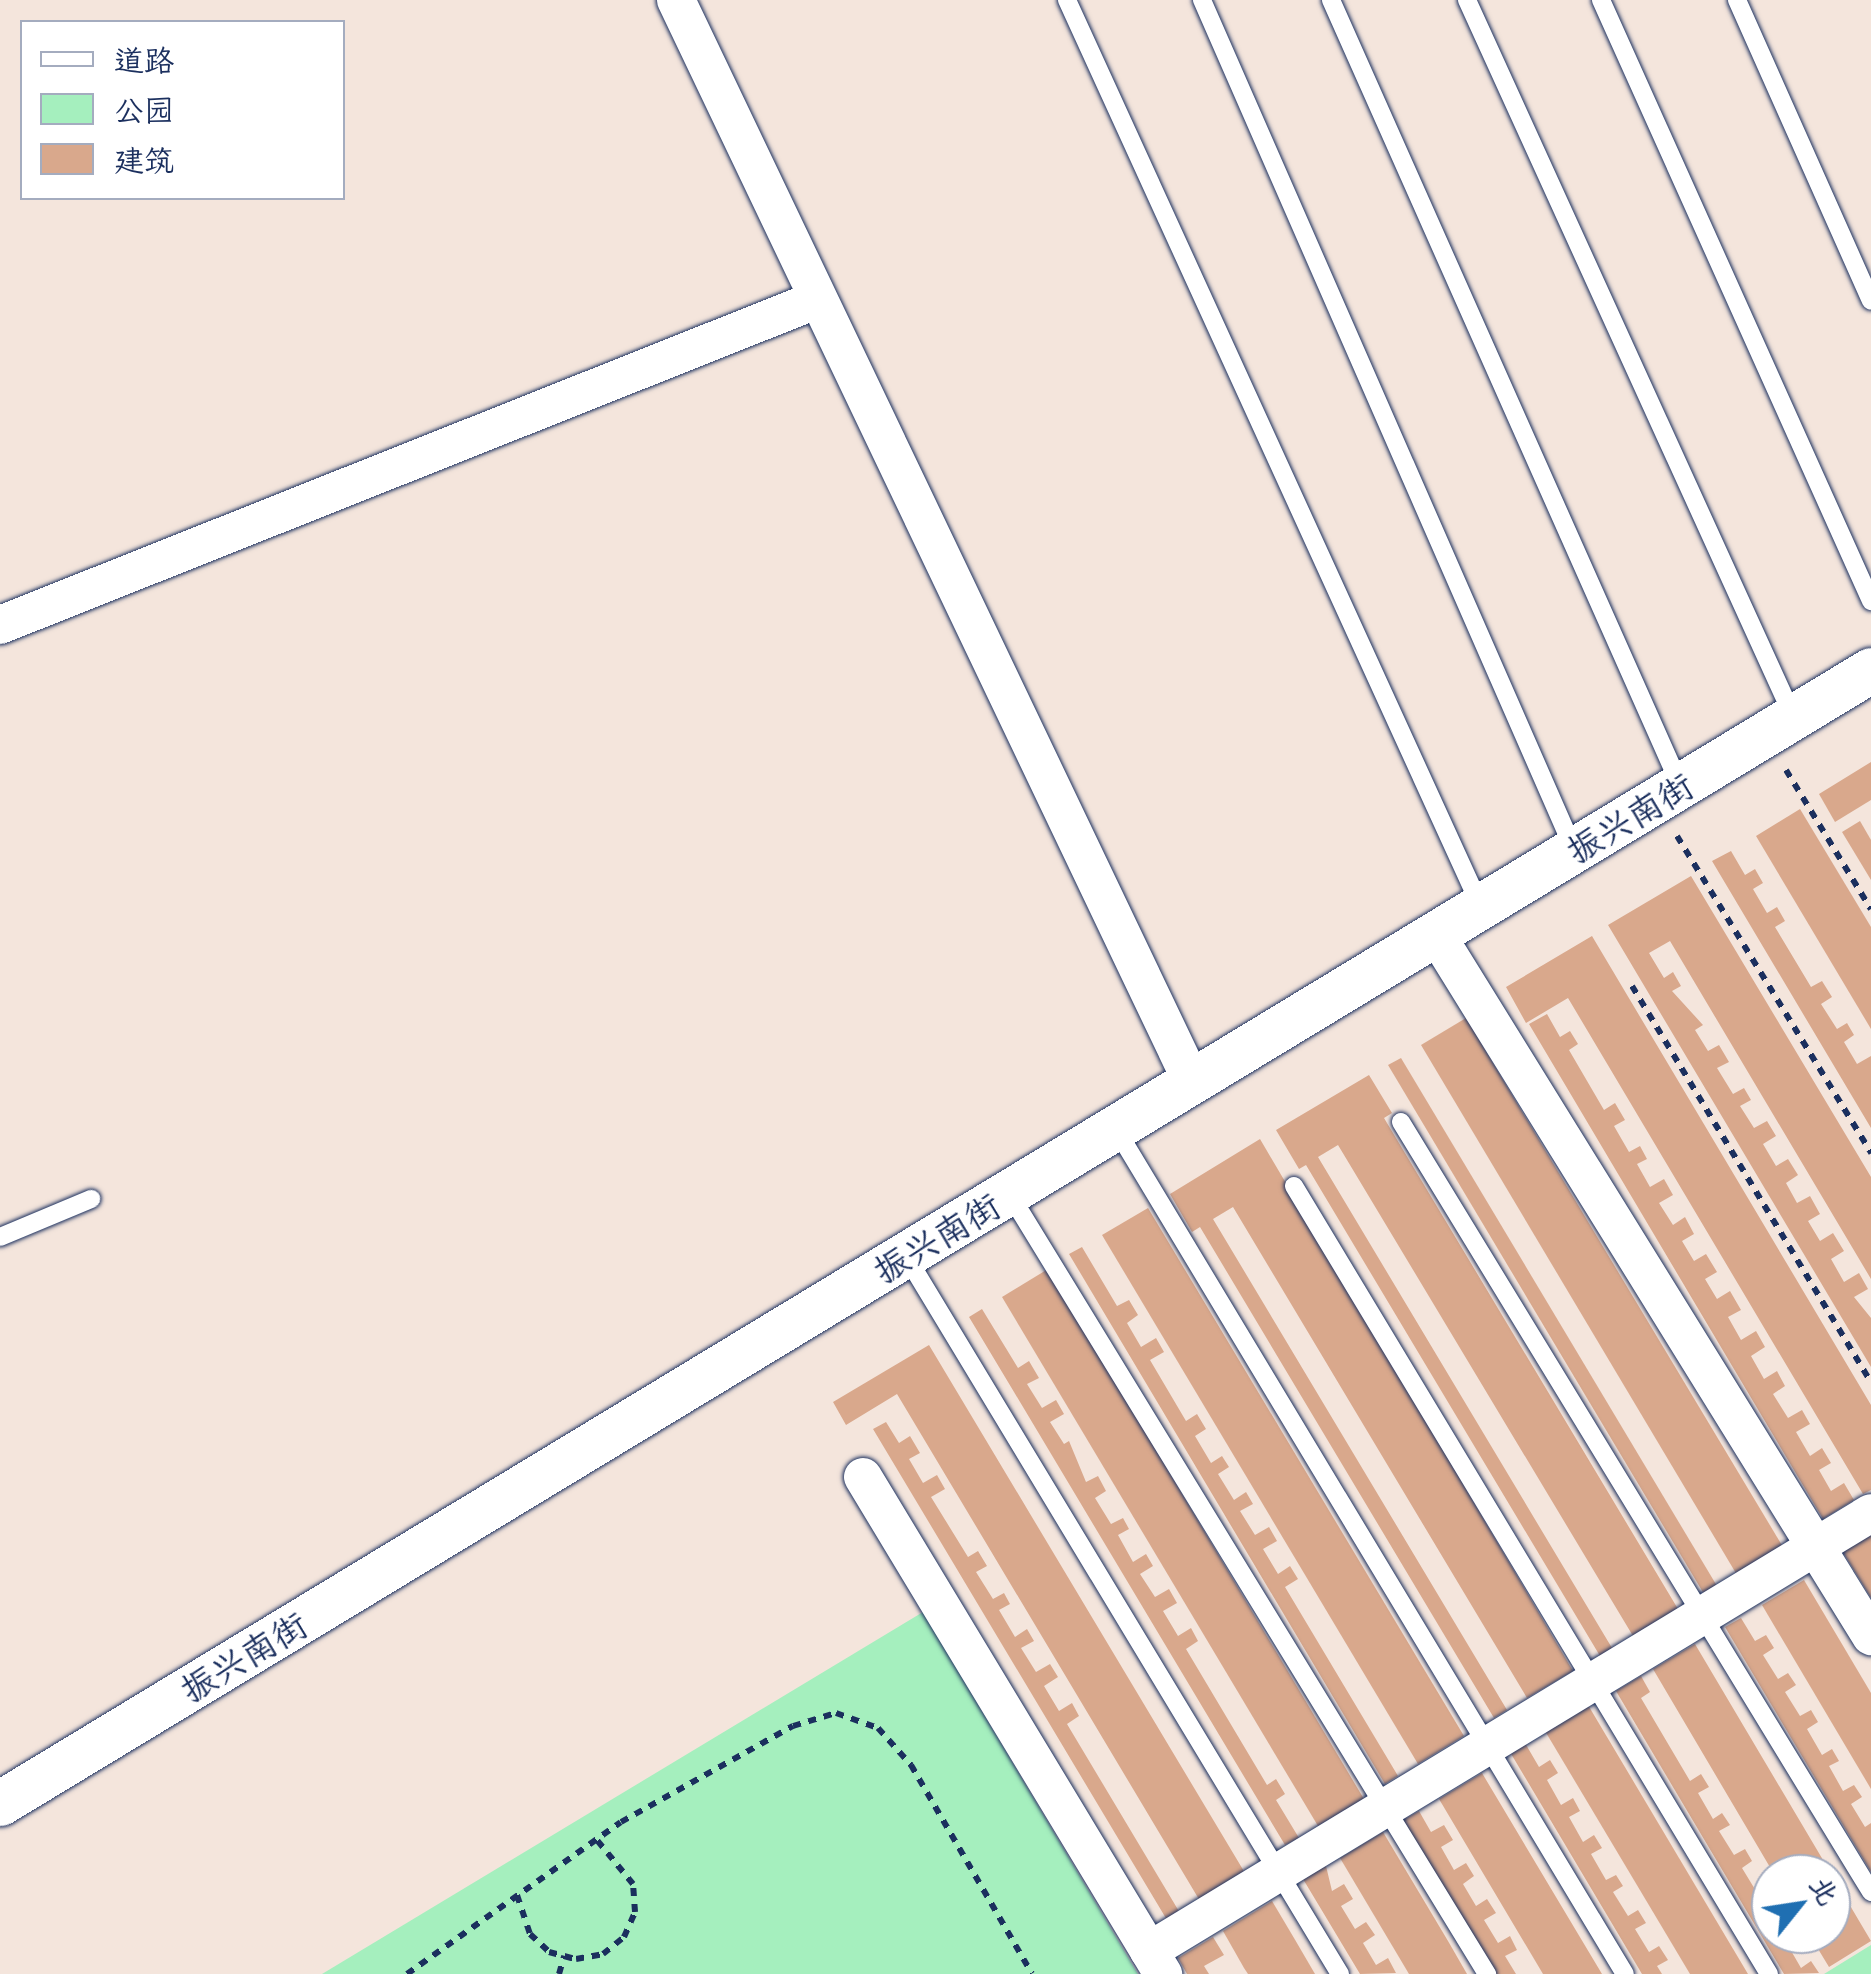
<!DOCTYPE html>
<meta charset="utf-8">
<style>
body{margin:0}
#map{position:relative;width:1871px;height:1974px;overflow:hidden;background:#f4e5dc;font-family:Mali,"LXGW WenKai TC",sans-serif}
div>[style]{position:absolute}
.green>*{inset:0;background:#a5efbe}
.building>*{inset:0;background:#d9a88c}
.path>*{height:6px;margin-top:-3px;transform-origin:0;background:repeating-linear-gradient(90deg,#1b2f5e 0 8px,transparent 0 16px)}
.roads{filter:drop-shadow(0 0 2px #1b2f5e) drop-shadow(0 0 2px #1b2f5e)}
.service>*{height:18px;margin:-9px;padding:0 9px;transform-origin:9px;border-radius:9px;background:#fff}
.minor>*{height:38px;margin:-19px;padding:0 19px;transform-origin:19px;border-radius:19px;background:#fff}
.tertiary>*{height:45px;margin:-22.5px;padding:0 22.5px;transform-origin:22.5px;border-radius:22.5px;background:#fff}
span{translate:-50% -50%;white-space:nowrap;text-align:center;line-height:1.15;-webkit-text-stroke:9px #fff;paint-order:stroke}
.street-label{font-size:35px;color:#1b2f5e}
.legend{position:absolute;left:20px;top:20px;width:325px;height:180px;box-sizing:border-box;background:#fff;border:2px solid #a4acbf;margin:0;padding:12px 18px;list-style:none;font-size:30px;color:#1b2f5e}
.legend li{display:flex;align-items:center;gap:20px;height:50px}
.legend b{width:50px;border:2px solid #a4acbf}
.north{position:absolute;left:1751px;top:1854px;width:100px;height:100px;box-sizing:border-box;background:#fff;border:2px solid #a4acbf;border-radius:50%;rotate:60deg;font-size:28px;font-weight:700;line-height:40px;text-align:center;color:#1b2f5e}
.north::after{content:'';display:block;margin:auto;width:35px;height:45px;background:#1f6fb2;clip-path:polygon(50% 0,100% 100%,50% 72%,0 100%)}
</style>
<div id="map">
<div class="green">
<div style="clip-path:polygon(923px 1612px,1138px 1974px,322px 1974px)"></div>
<div style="clip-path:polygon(1871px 1945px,1871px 1974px,1824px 1974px)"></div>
</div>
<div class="building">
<div style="clip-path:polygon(1871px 762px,1871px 800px,1835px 822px,1819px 794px)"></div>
<div style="clip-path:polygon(1800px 809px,1871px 927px,1871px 1029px,1756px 836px)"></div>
<div style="clip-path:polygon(1860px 821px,1871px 840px,1871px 880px,1842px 832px)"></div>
<div style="clip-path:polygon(1731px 851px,1745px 875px,1755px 869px,1763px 883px,1753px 889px,1767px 913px,1777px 907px,1785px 921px,1775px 927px,1811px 987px,1822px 981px,1832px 997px,1821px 1004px,1837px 1029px,1847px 1023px,1854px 1035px,1844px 1042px,1857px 1064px,1871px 1056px,1871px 1128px,1712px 861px)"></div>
<div style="clip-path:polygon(1691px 876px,1871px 1177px,1871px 1279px,1670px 941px,1649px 953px,1664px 978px,1673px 972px,1681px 986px,1672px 991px,1703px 1025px,1695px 1030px,1708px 1051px,1719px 1045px,1729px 1062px,1717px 1068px,1733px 1094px,1744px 1088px,1751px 1100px,1740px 1106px,1754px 1128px,1767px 1121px,1776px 1136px,1763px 1144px,1776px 1166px,1788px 1159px,1798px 1175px,1786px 1183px,1797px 1203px,1810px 1196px,1820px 1214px,1808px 1221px,1820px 1241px,1833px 1233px,1844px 1251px,1831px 1259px,1844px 1282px,1859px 1273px,1868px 1289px,1854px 1297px,1871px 1318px,1871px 1367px,1608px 925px)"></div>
<div style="clip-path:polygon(1592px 936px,1871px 1405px,1871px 1490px,1863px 1494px,1568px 998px,1526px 1023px,1506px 987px)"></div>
<div style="clip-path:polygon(1547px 1014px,1560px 1037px,1570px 1031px,1578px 1044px,1569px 1050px,1604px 1110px,1615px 1103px,1625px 1120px,1614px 1126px,1629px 1152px,1640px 1146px,1647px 1159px,1637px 1164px,1650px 1187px,1664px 1179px,1673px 1195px,1659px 1203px,1673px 1225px,1685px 1217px,1694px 1234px,1682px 1241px,1694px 1261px,1706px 1254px,1717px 1272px,1705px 1279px,1717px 1299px,1730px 1291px,1741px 1310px,1728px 1317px,1741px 1340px,1756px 1331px,1765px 1347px,1751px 1356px,1764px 1379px,1777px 1371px,1785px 1386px,1773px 1394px,1788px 1418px,1802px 1410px,1810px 1424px,1796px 1432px,1810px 1456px,1822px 1448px,1831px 1463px,1819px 1470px,1831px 1491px,1844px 1483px,1854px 1500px,1823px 1519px,1529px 1024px)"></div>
<div style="clip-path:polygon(1466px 1018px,1783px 1547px,1737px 1575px,1421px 1045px)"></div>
<div style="clip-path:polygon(1401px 1058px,1717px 1586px,1704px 1594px,1388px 1065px)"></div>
<div style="clip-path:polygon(1369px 1075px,1392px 1113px,1384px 1118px,1678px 1609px,1633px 1636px,1338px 1145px,1318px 1157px,1612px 1648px,1600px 1656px,1306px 1165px,1299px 1169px,1276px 1130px)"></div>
<div style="clip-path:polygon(1260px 1139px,1573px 1671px,1527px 1698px,1233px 1207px,1213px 1219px,1507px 1710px,1494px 1718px,1200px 1227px,1192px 1232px,1170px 1194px)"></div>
<div style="clip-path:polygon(1148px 1208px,1464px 1736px,1418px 1764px,1102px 1235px)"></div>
<div style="clip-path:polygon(1082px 1247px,1117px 1306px,1129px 1300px,1138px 1315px,1127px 1323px,1141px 1347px,1156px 1338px,1164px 1352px,1150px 1360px,1186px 1421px,1197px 1414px,1206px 1429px,1195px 1436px,1211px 1463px,1222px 1456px,1229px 1467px,1218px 1474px,1234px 1500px,1246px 1492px,1253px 1504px,1240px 1511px,1255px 1535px,1269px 1527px,1277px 1541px,1263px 1549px,1278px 1574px,1290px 1566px,1298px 1579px,1285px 1587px,1398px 1776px,1385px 1784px,1069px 1254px)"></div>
<div style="clip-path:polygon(1048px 1269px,1364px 1799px,1318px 1826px,1002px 1297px)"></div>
<div style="clip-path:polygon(982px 1309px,1018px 1368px,1029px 1361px,1039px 1378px,1027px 1384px,1042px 1408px,1056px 1400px,1064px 1414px,1050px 1422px,1064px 1444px,1069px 1441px,1086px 1482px,1098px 1476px,1106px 1491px,1095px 1498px,1111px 1524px,1123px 1518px,1129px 1529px,1118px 1535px,1133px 1562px,1146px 1554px,1153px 1566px,1140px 1574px,1155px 1597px,1169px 1589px,1177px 1603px,1163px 1611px,1178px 1636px,1191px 1628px,1198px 1641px,1186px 1649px,1267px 1785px,1276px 1779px,1285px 1794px,1276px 1800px,1299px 1838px,1285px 1845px,1014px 1392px,969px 1317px)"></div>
<div style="clip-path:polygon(929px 1345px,1245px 1873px,1200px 1901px,897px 1394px,846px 1425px,833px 1402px)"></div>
<div style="clip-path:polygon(886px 1422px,899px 1443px,910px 1436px,920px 1453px,909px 1459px,923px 1483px,937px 1475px,945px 1489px,931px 1497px,968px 1557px,978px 1551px,987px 1566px,976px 1572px,993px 1599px,1004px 1593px,1010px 1604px,999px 1610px,1015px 1637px,1027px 1629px,1034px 1641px,1021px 1648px,1036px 1672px,1050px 1664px,1058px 1677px,1044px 1686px,1059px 1711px,1072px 1703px,1079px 1716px,1067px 1724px,1180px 1913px,1167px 1920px,873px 1429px)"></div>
<div style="clip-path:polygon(1871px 1531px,1871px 1598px,1841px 1549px)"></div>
<div style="clip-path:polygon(1804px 1580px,1871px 1693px,1871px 1789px,1762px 1605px)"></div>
<div style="clip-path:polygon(1741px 1618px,1755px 1641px,1766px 1635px,1774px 1648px,1763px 1655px,1778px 1679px,1788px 1673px,1796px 1685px,1785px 1692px,1800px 1716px,1811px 1710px,1818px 1722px,1807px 1729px,1822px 1755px,1832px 1749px,1839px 1761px,1829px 1766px,1843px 1791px,1854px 1785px,1862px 1797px,1851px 1804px,1865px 1827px,1871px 1823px,1871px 1872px,1725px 1627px)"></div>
<div style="clip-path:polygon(1695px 1644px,1871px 1941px,1829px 1967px,1809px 1934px,1831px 1934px,1831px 1874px,1774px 1874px,1653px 1669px)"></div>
<div style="clip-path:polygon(1641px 1676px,1650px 1692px,1641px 1698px,1690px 1781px,1701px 1774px,1709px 1787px,1698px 1793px,1713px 1819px,1722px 1813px,1730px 1825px,1719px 1831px,1734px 1855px,1745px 1849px,1752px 1861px,1742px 1868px,1756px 1891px,1766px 1885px,1771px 1893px,1764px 1904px,1771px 1934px,1799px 1934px,1786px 1942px,1801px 1968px,1811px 1961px,1819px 1973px,1784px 1974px,1616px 1691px)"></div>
<div style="clip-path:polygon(1588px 1705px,1748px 1974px,1690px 1974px,1545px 1731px)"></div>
<div style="clip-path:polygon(1525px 1743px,1539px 1767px,1550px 1760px,1558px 1773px,1547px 1780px,1561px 1805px,1573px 1798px,1580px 1811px,1569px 1817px,1583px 1842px,1594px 1835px,1602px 1848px,1591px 1854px,1606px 1880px,1616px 1875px,1623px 1886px,1613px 1892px,1628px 1916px,1638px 1910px,1646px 1923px,1635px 1929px,1649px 1952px,1659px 1946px,1668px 1960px,1657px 1966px,1662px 1974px,1642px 1974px,1510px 1752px)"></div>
<div style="clip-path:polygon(1482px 1773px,1547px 1882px,1602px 1974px,1543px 1974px,1439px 1799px)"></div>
<div style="clip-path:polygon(1419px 1811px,1431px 1832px,1444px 1825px,1453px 1840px,1441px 1847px,1454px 1870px,1466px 1863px,1474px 1876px,1463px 1884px,1476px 1906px,1487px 1899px,1496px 1913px,1484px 1920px,1498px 1943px,1510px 1936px,1517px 1950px,1505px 1956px,1516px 1974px,1494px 1974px,1403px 1820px)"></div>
<div style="clip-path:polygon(1383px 1832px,1448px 1941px,1467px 1974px,1409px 1974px,1340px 1858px)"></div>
<div style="clip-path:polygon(1326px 1866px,1332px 1891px,1344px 1884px,1353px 1899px,1341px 1906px,1355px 1929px,1366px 1922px,1375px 1935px,1363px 1943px,1376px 1965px,1388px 1958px,1396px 1973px,1360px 1974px,1303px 1879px)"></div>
<div style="clip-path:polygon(1272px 1901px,1294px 1938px,1315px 1974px,1248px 1974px,1244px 1968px,1223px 1931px)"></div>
<div style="clip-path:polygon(1213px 1937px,1224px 1955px,1204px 1966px,1209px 1974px,1187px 1974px,1178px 1958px)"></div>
</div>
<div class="path">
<div style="left:1786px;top:770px;width:163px;rotate:58.6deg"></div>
<div style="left:1677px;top:836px;width:372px;rotate:58.5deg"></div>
<div style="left:1632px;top:986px;width:463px;rotate:58.9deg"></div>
<div style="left:517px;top:1895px;width:41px;rotate:71.6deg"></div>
<div style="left:530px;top:1934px;width:26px;rotate:43deg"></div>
<div style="left:549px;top:1952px;width:28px;rotate:15deg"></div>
<div style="left:576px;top:1959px;width:27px;rotate:-10deg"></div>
<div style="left:603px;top:1954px;width:27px;rotate:-39deg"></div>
<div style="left:624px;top:1937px;width:27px;rotate:-66deg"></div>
<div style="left:635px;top:1912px;width:28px;rotate:-94deg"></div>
<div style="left:633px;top:1884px;width:58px;rotate:-129.4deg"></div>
<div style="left:407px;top:1974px;width:262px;rotate:-35.4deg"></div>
<div style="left:621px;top:1822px;width:197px;rotate:-29.2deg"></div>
<div style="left:793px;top:1726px;width:45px;rotate:-16.8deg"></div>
<div style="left:836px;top:1713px;width:45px;rotate:19.7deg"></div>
<div style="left:878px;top:1728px;width:50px;rotate:48.3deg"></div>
<div style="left:911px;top:1765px;width:241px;rotate:59.9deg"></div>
<div style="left:559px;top:1974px;width:19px;rotate:-74deg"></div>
</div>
<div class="roads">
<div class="service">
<div style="left:1067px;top:0;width:995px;rotate:65.47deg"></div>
<div style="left:1202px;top:0;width:928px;rotate:66.36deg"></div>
<div style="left:1331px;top:0;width:859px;rotate:66.03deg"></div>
<div style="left:1467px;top:0;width:784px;rotate:65.53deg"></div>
<div style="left:1601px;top:0;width:659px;rotate:65.81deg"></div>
<div style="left:1737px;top:0;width:329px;rotate:66deg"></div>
<div style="left:1401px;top:1122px;width:902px;rotate:58.6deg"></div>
<div style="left:1116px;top:1129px;width:986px;rotate:58.94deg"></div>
<div style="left:1294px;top:1186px;width:920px;rotate:58.92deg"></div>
<div style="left:1009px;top:1193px;width:916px;rotate:58.53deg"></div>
<div style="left:0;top:1237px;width:99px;rotate:-22.7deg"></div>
<div style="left:906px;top:1256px;width:839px;rotate:58.85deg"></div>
</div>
<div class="minor">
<div style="left:676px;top:0;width:1199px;rotate:64.5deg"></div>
<div style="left:0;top:625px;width:878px;rotate:-21.72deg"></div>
<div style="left:1436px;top:934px;width:826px;rotate:58.22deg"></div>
<div style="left:863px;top:1477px;width:581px;rotate:58.88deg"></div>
<div style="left:1149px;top:1951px;width:844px;rotate:-31.24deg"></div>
</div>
<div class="tertiary">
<div style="left:0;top:1803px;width:2187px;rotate:-31.2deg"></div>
</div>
</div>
<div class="street-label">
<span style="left:1629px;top:817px;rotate:-31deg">振兴南街</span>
<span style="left:936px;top:1237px;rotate:-31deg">振兴南街</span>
<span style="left:243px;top:1656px;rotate:-31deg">振兴南街</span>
</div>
<ul class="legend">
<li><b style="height:12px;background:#fff"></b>道路</li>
<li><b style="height:28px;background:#a5efbe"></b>公园</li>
<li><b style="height:28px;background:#d9a88c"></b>建筑</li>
</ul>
<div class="north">北</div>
</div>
